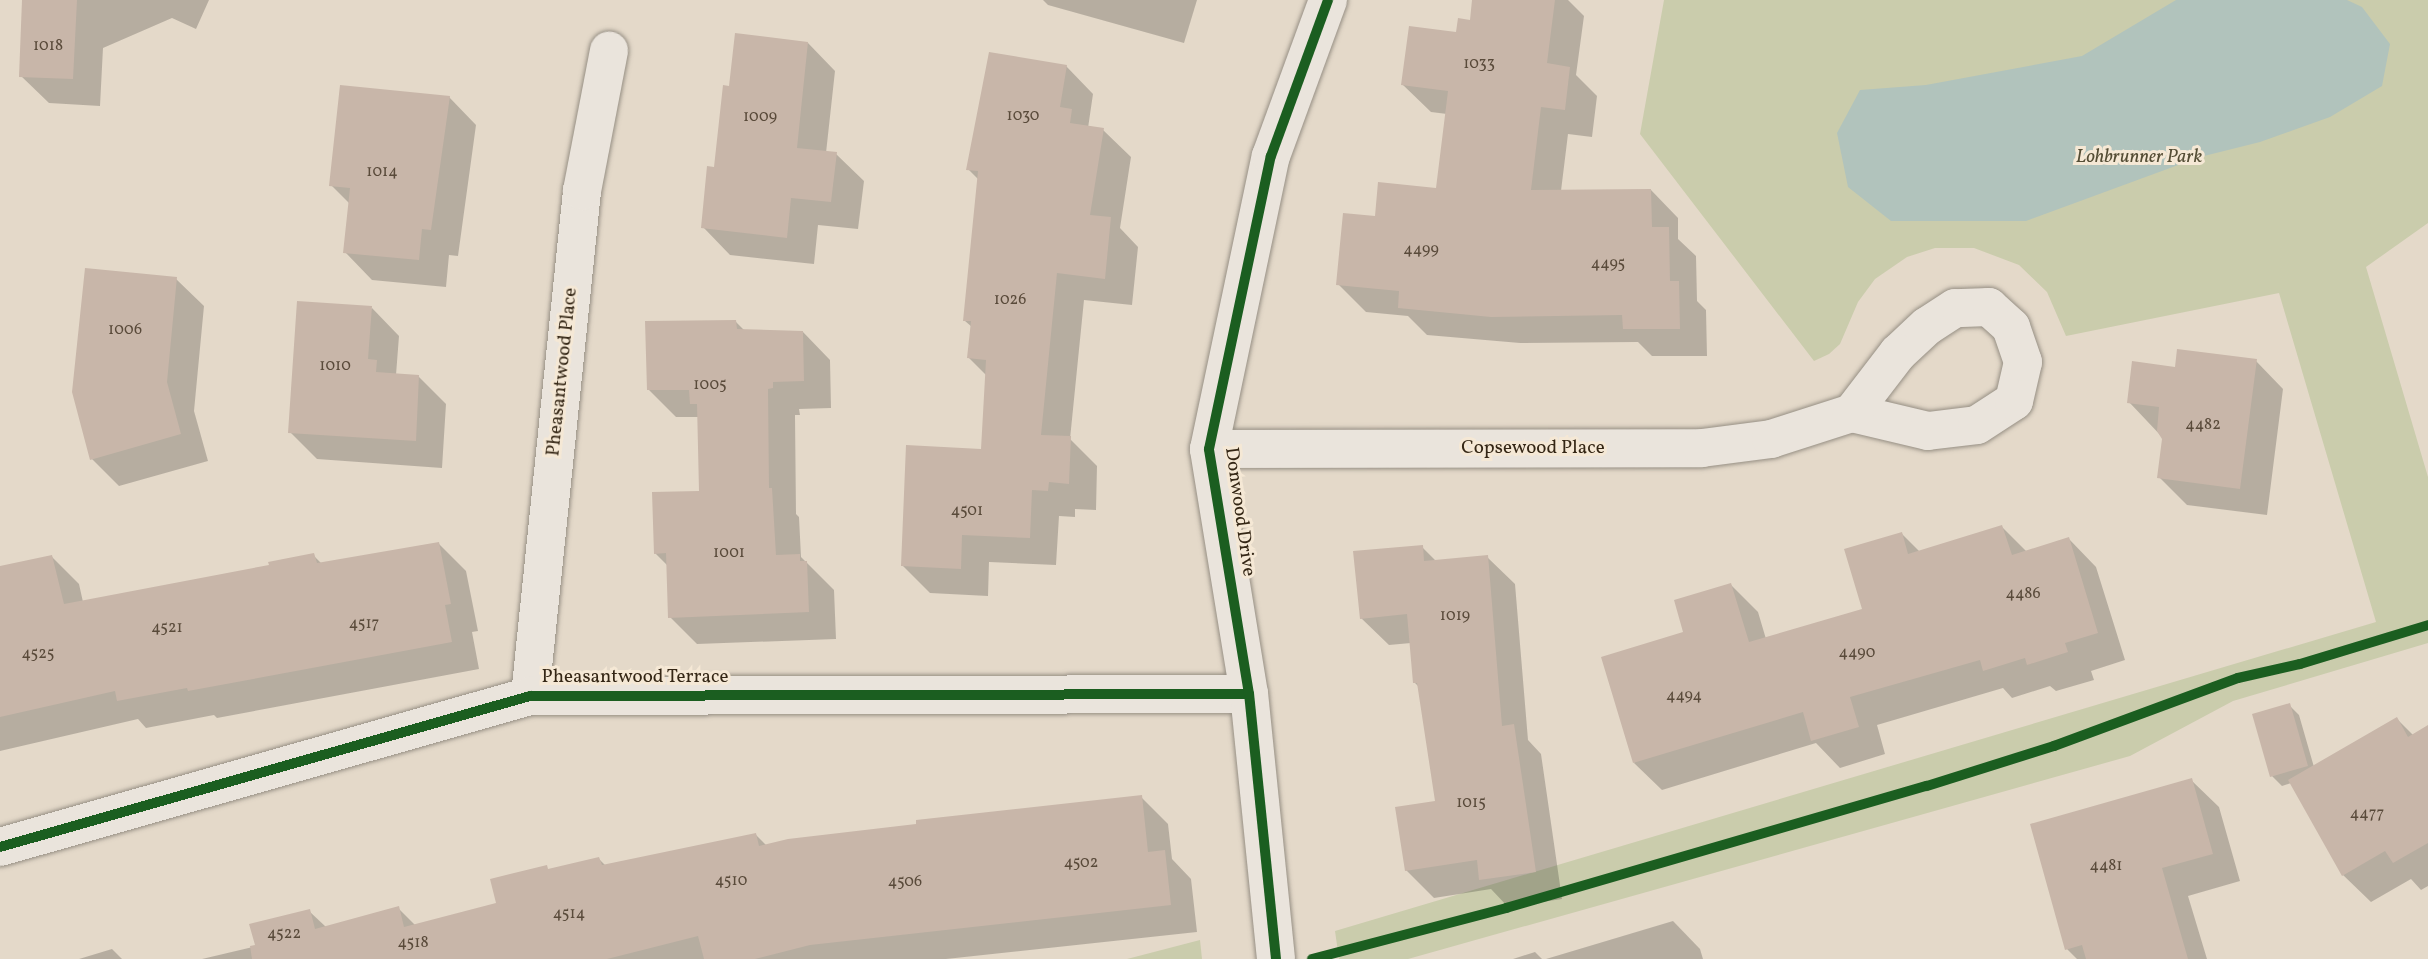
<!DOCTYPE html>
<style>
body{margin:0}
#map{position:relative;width:2428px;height:959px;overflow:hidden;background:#e4d9c9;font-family:Vollkorn,serif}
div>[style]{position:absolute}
.green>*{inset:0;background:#caccac}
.water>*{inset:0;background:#b1c3bc}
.shadow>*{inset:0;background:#0003}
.building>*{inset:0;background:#c8b6a9}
.roads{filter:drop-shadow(0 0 2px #968f84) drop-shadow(0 0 2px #968f84)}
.minor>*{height:38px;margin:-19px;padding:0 19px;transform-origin:19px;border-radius:19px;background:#eae4dc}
.cycleway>*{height:10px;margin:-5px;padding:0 5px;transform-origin:5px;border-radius:5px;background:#1b5e20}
span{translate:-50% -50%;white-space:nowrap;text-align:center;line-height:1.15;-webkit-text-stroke:6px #f5e8d5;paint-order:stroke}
.number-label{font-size:16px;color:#594a3a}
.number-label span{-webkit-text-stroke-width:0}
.park-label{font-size:19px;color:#544d35;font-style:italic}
.street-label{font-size:19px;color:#342615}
</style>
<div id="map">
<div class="green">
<div style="clip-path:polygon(1664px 0,2428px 0,2428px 223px,2366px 267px,2428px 477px,2428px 643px,2233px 701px,2130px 756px,1408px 959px,1339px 959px,1335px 931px,2376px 622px,2279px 293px,2066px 336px,2047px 292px,2019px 265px,1974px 248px,1935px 248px,1907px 257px,1875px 279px,1858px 302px,1840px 344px,1829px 354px,1814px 361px,1640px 134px)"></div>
<div style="clip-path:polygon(1200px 940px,1202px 959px,1127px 959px)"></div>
</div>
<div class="water">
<div style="clip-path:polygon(2176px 0,2347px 0,2362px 7px,2390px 44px,2382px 86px,2330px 117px,2260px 142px,2200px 157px,2026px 221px,1891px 221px,1848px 187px,1837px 133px,1860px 90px,1926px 85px,2082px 56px)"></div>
</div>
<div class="shadow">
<div style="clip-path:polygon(24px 0,209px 0,196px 29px,172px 18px,103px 48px,100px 106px,49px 103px,21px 76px)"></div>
<div style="clip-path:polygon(1043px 0,1197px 0,1184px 43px,1048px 5px)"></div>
<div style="clip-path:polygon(1474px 0,1568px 0,1584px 16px,1576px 75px,1597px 96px,1592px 137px,1568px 134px,1561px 191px,1651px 190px,1678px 218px,1678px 239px,1696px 256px,1697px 301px,1706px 310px,1707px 356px,1652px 356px,1638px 342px,1520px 343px,1427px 335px,1408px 316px,1366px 312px,1338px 284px,1377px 218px,1437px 190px,1447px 114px,1431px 112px,1403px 85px,1471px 22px)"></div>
<div style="clip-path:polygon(808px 43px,835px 71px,826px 153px,836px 154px,864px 181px,858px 229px,818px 225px,814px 264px,730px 255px,703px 227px,731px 88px)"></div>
<div style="clip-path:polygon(1066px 66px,1093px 94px,1088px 128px,1103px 130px,1131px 157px,1120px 228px,1138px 247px,1132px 305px,1084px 300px,1070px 439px,1097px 466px,1096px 510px,1075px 509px,1075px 517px,1059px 516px,1056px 565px,989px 562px,988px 596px,930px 593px,902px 565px,983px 451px,987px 376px,969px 358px,972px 327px,965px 321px,979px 180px,968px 169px)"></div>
<div style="clip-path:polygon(449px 97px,476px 125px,458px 256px,449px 255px,446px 287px,372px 280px,345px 252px,350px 204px,331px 185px)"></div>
<div style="clip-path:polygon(176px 279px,204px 306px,194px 411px,208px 461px,119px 486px,92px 459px)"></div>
<div style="clip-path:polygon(372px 308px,399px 336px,396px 375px,418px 376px,446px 404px,442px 468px,317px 459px,290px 432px)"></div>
<div style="clip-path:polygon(736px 322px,745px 331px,803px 332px,830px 360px,831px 408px,799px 409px,800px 415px,795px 415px,796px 514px,799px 517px,801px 557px,834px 590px,836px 639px,697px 644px,670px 617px,668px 566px,655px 553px,700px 492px,699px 417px,676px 417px,648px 389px)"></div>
<div style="clip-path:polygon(2256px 361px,2283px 389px,2267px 515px,2187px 505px,2159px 477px,2164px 439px,2129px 402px,2176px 369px)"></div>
<div style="clip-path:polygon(2002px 527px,2027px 552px,2069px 539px,2096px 567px,2125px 660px,2091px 671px,2094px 680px,2056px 691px,2050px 686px,2012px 698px,2003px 688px,1877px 725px,1885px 754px,1840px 768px,1816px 743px,1662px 790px,1634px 763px,1731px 585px,1758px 612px,1766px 639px,1864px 610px,1902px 534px,1920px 552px)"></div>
<div style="clip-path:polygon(438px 543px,466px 571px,478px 631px,472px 632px,479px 669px,217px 718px,214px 715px,146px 728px,138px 719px,0 751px,0 568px,52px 557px,79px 584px,83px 602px,271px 567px,313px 555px,322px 564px)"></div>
<div style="clip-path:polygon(1422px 547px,1437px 562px,1487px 557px,1515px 584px,1528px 740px,1541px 754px,1562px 899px,1508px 907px,1491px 889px,1434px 898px,1406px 870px,1438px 802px,1419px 687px,1415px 683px,1411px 643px,1389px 645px,1361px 618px)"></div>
<div style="clip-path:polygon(2289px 705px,2299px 715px,2314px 767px,2397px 719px,2414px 736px,2428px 731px,2428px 886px,2421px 890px,2411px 879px,2371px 902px,2343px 875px,2291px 783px,2282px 786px,2272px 776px)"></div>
<div style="clip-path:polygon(2191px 780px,2219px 807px,2240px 881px,2188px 896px,2207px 959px,2077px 959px,2067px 949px)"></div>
<div style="clip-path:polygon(1141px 797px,1168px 824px,1172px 859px,1191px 879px,1197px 932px,946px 959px,202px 959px,257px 946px,309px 911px,326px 927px,398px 908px,416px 926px,498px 904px,599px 859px,606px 866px,756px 835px,767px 846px)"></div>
<div style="clip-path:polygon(1673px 921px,1700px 949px,1703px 959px,1546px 959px)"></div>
<div style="clip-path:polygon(112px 949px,122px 959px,79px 959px)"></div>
<div style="clip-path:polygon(1535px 952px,1542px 959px,1513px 959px)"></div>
</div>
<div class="building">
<div style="clip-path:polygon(22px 0,77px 0,73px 79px,19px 77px)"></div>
<div style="clip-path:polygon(1472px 0,1555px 0,1547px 63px,1570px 67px,1565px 110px,1541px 107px,1531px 190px,1651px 189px,1652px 227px,1669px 227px,1670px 281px,1679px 281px,1680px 329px,1623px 329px,1622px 315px,1491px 317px,1398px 308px,1399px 291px,1336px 285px,1343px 213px,1375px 216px,1378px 182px,1436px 188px,1448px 91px,1401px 85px,1409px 26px,1456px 32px,1458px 18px,1470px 20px)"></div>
<div style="clip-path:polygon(735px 33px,808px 42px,797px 148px,837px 152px,831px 202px,791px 198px,787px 238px,701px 228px,707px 166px,714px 167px,723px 85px,729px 86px)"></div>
<div style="clip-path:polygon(989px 52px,1067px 65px,1060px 107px,1072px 109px,1070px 123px,1104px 128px,1090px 215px,1111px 217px,1105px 279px,1057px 273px,1041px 435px,1071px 436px,1069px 484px,1049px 482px,1048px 491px,1032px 490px,1030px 538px,962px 535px,961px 569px,901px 566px,906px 445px,981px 449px,986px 360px,967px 358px,971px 321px,963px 321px,978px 171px,966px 170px)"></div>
<div style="clip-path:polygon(340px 85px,450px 96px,431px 230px,422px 229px,419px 260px,343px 253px,350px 188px,329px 186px)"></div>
<div style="clip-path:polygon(85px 268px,177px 277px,167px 382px,181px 434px,90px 460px,72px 392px)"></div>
<div style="clip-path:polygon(297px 301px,372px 306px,368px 359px,377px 360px,376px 372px,419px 375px,416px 441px,288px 433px)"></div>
<div style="clip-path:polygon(736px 320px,737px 329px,803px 331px,804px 381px,773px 382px,773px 388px,768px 389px,769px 488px,772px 488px,776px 555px,800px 554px,800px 561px,807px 561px,809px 612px,668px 618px,666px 553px,654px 554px,652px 492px,699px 491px,697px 404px,690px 404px,689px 390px,647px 390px,645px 321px)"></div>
<div style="clip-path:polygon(2177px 349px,2257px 359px,2240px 489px,2157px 478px,2162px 439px,2157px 431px,2159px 407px,2127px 403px,2132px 361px,2175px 367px)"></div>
<div style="clip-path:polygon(2002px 525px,2012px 555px,2069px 537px,2098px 633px,2065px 643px,2068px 652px,2027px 665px,2025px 658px,1983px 671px,1980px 660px,1850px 697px,1859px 727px,1811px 741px,1803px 712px,1633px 763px,1601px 657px,1683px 632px,1674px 600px,1731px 583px,1749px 642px,1862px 609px,1844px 549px,1902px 532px,1908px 554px)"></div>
<div style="clip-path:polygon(439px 542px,451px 604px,445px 605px,452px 642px,188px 691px,187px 688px,117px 701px,115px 691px,0 717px,0 566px,52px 555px,64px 604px,269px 565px,268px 562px,314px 553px,317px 563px)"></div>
<div style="clip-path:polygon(1423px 545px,1424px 561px,1488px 555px,1502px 726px,1514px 724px,1536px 872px,1479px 880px,1477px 860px,1405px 871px,1395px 807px,1435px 801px,1417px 683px,1413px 683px,1407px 614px,1360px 619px,1353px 551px)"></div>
<div style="clip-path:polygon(2290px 703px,2308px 766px,2270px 777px,2252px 714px)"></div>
<div style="clip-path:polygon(2397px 717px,2408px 737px,2428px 725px,2428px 843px,2393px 863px,2385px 851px,2342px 876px,2288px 780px)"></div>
<div style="clip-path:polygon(2192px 778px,2213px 854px,2162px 868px,2188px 959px,2086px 959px,2082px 945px,2065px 950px,2030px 824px)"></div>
<div style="clip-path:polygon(1142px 795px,1148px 852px,1165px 850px,1171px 905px,810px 945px,755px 959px,704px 959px,698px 936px,607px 959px,252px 959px,250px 946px,255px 945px,249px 924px,310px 909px,315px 929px,399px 906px,404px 927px,496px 903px,490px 879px,547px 865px,548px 869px,599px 857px,602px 865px,756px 833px,759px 846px,788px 839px,916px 824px,916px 820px)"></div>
</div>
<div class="roads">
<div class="minor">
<div style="left:1209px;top:449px;width:493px;rotate:-0.1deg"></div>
<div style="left:1702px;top:448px;width:70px;rotate:-7.4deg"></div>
<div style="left:1771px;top:439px;width:85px;rotate:-17.8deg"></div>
<div style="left:1852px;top:413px;width:78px;rotate:13.3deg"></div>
<div style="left:1928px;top:431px;width:49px;rotate:-7deg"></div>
<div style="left:1977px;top:425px;width:44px;rotate:-33deg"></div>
<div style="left:2014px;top:401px;width:40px;rotate:-77deg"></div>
<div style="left:2023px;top:362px;width:37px;rotate:-109deg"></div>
<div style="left:2011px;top:327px;width:30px;rotate:-138deg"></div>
<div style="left:1989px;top:307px;width:34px;rotate:178deg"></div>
<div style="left:1955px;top:308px;width:33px;rotate:147deg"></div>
<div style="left:1927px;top:326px;width:40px;rotate:137deg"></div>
<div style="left:1898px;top:353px;width:76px;rotate:127.5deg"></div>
<div style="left:530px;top:696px;width:508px;rotate:-84.12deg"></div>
<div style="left:582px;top:191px;width:143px;rotate:-79.1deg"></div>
<div style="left:0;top:847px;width:551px;rotate:-15.9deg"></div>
<div style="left:530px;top:696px;width:719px;rotate:-0.16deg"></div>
<div style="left:1276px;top:959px;width:266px;rotate:-95.8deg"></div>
<div style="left:1249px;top:694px;width:248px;rotate:-99.3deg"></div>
<div style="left:1209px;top:449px;width:299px;rotate:-78.1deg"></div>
<div style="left:1271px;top:156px;width:166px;rotate:-69.9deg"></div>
</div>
</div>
<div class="cycleway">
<div style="left:0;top:847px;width:551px;rotate:-15.9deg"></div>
<div style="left:530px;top:696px;width:719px;rotate:-0.16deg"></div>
<div style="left:1276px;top:959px;width:266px;rotate:-95.8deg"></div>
<div style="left:1249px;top:694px;width:248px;rotate:-99.3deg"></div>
<div style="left:1209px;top:449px;width:299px;rotate:-78.1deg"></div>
<div style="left:1271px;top:156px;width:166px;rotate:-69.9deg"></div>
<div style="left:1312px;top:959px;width:201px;rotate:-14.7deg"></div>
<div style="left:1506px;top:908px;width:438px;rotate:-16.2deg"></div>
<div style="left:1927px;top:786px;width:133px;rotate:-17.5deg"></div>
<div style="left:2054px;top:746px;width:196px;rotate:-20.3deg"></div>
<div style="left:2238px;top:678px;width:64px;rotate:-12.7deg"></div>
<div style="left:2300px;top:664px;width:134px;rotate:-16.9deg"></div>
</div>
<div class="number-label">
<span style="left:48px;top:46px">1018</span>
<span style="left:1479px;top:64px">1033</span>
<span style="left:1023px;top:116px">1030</span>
<span style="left:760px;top:117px">1009</span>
<span style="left:382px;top:172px">1014</span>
<span style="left:1421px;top:250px">4499</span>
<span style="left:1608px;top:264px">4495</span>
<span style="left:1010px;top:300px">1026</span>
<span style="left:125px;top:330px">1006</span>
<span style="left:335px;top:366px">1010</span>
<span style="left:710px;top:385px">1005</span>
<span style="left:2203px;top:425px">4482</span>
<span style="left:967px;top:511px">4501</span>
<span style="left:729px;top:553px">1001</span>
<span style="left:2023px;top:594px">4486</span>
<span style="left:1455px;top:616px">1019</span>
<span style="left:364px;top:624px">4517</span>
<span style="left:167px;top:628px">4521</span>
<span style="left:1857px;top:653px">4490</span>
<span style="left:38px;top:654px">4525</span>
<span style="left:1684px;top:696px">4494</span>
<span style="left:1471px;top:803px">1015</span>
<span style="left:2367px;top:814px">4477</span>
<span style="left:1081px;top:863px">4502</span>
<span style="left:2106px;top:866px">4481</span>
<span style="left:731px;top:881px">4510</span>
<span style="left:905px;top:882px">4506</span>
<span style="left:569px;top:914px">4514</span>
<span style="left:284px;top:934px">4522</span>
<span style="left:413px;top:943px">4518</span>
</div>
<div class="park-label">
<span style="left:2139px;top:158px">Lohbrunner Park</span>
</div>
<div class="street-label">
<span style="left:563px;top:372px;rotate:-84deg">Pheasantwood Place</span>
<span style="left:1533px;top:449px">Copsewood Place</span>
<span style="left:1239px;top:512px;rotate:82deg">Donwood Drive</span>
<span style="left:635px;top:678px">Pheasantwood Terrace</span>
</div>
</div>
